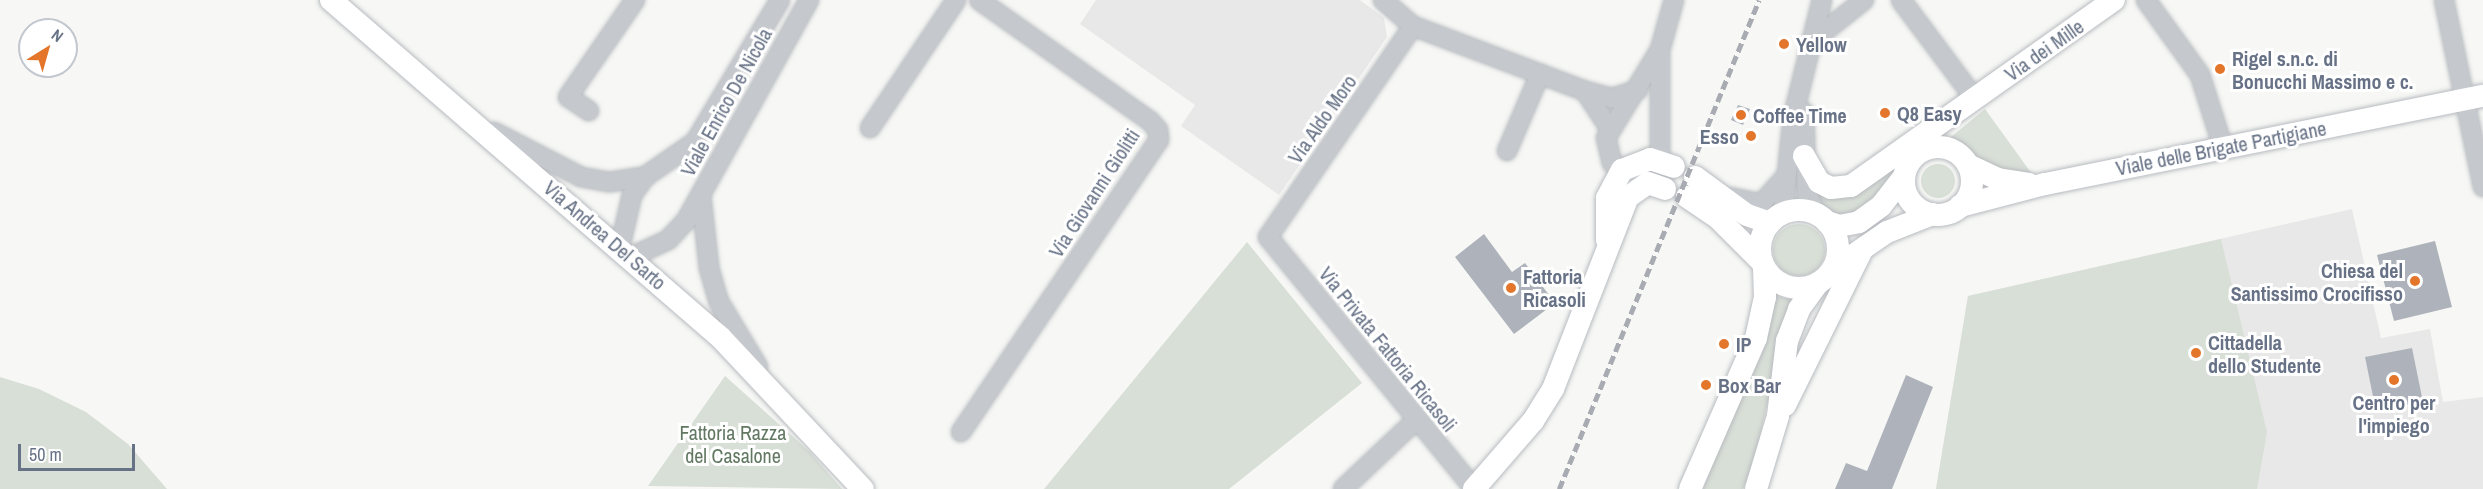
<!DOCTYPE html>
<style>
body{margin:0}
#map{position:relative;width:2483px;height:489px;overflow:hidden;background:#f7f8f5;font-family:"Archivo Narrow",sans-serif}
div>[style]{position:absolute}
.built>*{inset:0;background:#e8e8e8}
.green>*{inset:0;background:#d8dfd6}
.round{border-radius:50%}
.building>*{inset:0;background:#aeb3bb}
.roads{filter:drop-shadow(0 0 2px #b8bbc0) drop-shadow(0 0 2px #b8bbc0)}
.minor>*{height:18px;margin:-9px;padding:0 9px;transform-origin:9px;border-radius:9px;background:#c5c8cc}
.major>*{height:22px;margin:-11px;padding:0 11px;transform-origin:11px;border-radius:11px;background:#fff}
.major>.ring{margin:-11px;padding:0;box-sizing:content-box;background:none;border:22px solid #fff;border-radius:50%}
.rail>*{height:4.5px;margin-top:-2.25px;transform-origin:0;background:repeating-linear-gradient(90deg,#a8abb2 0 9px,transparent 0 13.5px)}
.dots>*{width:16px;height:16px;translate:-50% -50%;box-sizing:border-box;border:3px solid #fff;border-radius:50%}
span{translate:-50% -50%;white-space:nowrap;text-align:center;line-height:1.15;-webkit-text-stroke:6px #fff;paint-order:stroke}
.poi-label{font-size:20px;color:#677286;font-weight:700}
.left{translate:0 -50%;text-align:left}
.right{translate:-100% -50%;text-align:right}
.street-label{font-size:20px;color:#677286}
.park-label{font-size:20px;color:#627862}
.north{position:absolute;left:18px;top:18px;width:60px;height:60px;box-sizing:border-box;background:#fff;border:2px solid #c2c7cf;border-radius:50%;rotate:37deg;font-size:16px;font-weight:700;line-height:24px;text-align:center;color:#677286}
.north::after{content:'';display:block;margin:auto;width:21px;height:27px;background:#e3762a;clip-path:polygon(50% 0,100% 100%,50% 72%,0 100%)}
.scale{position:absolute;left:18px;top:444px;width:117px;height:27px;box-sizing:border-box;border:3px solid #677286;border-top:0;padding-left:8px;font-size:18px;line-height:21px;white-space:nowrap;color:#677286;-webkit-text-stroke:4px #fff;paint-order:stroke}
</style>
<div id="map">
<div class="built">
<div style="clip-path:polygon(1096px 0,1360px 0,1384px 18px,1387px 37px,1279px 195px,1181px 126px,1195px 105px,1080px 24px)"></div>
<div style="clip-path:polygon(2352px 209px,2381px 338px,2430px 329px,2443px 402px,2483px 397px,2483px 489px,1936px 489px,1968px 296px)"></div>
</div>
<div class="green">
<div style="clip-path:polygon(1985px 109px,2032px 174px,2000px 169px,1946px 141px)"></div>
<div class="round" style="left:1921px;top:164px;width:34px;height:34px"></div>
<div style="clip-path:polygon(1896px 168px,1886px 190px,1845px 219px,1823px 211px,1812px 187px)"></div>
<div class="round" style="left:1773px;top:224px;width:52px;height:52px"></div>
<div style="clip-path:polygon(2221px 239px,2267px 432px,2257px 489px,1936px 489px,1968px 296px)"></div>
<div style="clip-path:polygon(1247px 242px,1362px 383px,1229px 489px,1044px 489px)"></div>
<div style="clip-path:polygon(1776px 296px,1797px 301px,1784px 332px,1753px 466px,1743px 489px,1703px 489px)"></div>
<div style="clip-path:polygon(725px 376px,810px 452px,842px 489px,648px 486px)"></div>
<div style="clip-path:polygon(0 377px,39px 389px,86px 412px,128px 444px,167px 489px,0 489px)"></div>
</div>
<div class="building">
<div style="clip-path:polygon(1738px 105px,1750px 109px,1743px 125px,1731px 120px)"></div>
<div style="clip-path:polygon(1484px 234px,1512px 272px,1525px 263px,1555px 303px,1514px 334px,1455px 257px)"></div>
<div style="clip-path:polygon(2435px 241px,2452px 307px,2394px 321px,2377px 255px)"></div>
<div style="clip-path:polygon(2412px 348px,2423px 402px,2376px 411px,2365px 357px)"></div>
<div style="clip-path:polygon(1906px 375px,1933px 387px,1892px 489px,1835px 489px,1846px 463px,1867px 471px)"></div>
</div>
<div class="roads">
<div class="minor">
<div style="left:1383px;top:0;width:40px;rotate:41deg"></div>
<div style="left:1413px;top:26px;width:184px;rotate:20.7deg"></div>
<div style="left:1585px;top:91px;width:28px;rotate:15deg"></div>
<div style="left:1612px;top:98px;width:27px;rotate:-17deg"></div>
<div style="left:1901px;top:0;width:124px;rotate:53.2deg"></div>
<div style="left:2146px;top:0;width:92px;rotate:54.2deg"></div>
<div style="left:2200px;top:75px;width:76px;rotate:72.3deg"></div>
<div style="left:2444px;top:0;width:191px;rotate:78.2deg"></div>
<div style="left:1413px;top:26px;width:256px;rotate:124.5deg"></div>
<div style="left:1268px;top:237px;width:325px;rotate:50.7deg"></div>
<div style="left:1810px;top:43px;width:69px;rotate:-38.5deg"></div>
<div style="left:1585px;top:91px;width:45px;rotate:56.7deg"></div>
<div style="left:589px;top:111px;width:25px;rotate:-146deg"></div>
<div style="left:568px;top:97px;width:118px;rotate:-55.4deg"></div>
<div style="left:1804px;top:112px;width:82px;rotate:87.9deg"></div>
<div style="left:1807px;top:194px;width:22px;rotate:63deg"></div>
<div style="left:870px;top:128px;width:154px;rotate:-56.1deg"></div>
<div style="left:494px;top:132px;width:98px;rotate:27.3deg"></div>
<div style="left:581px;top:177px;width:29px;rotate:10deg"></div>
<div style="left:610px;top:182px;width:36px;rotate:-9deg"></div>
<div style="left:1507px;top:151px;width:84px;rotate:-66.8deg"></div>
<div style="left:1660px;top:161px;width:111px;rotate:-90deg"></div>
<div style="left:1660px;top:50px;width:52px;rotate:-74.4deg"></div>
<div style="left:1648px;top:183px;width:41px;rotate:-150.9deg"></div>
<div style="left:1612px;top:163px;width:26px;rotate:-103deg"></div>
<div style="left:1606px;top:138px;width:103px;rotate:-58.5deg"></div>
<div style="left:701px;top:195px;width:73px;rotate:83.7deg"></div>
<div style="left:709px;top:268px;width:35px;rotate:74deg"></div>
<div style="left:719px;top:302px;width:76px;rotate:59deg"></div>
<div style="left:1729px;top:197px;width:33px;rotate:12deg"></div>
<div style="left:1761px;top:204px;width:36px;rotate:-48deg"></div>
<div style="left:1783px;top:213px;width:97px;rotate:-84.1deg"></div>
<div style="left:1793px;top:117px;width:121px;rotate:-76.1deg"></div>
<div style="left:620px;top:247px;width:53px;rotate:-77deg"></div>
<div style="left:632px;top:195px;width:24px;rotate:-54deg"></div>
<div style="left:646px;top:176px;width:60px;rotate:-34.8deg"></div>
<div style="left:695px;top:142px;width:165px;rotate:-59.1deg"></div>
<div style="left:631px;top:257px;width:41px;rotate:-24.7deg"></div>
<div style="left:668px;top:240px;width:26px;rotate:-47deg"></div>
<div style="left:686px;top:221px;width:253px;rotate:-60.9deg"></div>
<div style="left:961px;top:432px;width:353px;rotate:-55.9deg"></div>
<div style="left:1159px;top:140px;width:10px;rotate:-96deg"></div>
<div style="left:1158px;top:130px;width:12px;rotate:-132deg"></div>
<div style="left:1150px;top:121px;width:209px;rotate:-144.7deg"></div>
<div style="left:1343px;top:489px;width:102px;rotate:-43.4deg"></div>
</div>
<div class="major">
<div style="left:331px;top:0;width:516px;rotate:40.91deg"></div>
<div style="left:721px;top:338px;width:207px;rotate:46.8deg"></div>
<div class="ring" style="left:1904px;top:147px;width:46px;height:46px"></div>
<div style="left:1804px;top:156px;width:30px;rotate:60deg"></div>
<div style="left:1819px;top:182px;width:13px;rotate:27deg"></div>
<div style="left:1831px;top:188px;width:20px;rotate:-6deg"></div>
<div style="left:1851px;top:186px;width:322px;rotate:-35.3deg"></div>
<div style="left:1968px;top:165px;width:33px;rotate:25deg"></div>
<div style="left:1998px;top:179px;width:31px;rotate:9deg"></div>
<div style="left:1695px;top:177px;width:64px;rotate:36.2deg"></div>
<div style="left:1747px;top:215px;width:24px;rotate:19deg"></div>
<div style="left:1687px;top:197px;width:36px;rotate:34deg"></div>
<div style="left:1717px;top:217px;width:64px;rotate:45deg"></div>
<div style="left:1960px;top:206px;width:88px;rotate:-14.5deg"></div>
<div style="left:2045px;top:184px;width:447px;rotate:-11.4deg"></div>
<div class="ring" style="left:1760px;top:210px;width:56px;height:56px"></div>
<div style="left:1827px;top:222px;width:13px;rotate:18deg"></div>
<div style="left:1839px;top:226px;width:20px;rotate:-11deg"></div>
<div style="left:1859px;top:222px;width:27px;rotate:-36deg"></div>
<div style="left:1881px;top:206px;width:37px;rotate:-52deg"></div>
<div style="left:1607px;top:240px;width:42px;rotate:-90deg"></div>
<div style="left:1607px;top:198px;width:32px;rotate:-62deg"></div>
<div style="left:1622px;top:170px;width:30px;rotate:-21deg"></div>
<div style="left:1650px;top:159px;width:25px;rotate:18deg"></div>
<div style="left:1849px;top:258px;width:46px;rotate:-34.4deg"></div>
<div style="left:1887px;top:232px;width:49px;rotate:-21.4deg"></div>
<div style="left:1785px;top:405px;width:173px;rotate:-63.6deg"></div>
<div style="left:1474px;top:489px;width:90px;rotate:-49.1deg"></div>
<div style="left:1533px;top:421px;width:38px;rotate:-58deg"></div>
<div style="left:1553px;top:389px;width:206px;rotate:-68.7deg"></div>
<div style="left:1628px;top:197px;width:24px;rotate:-35deg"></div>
<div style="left:1648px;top:183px;width:18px;rotate:19deg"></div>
<div style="left:1690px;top:489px;width:165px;rotate:-66.4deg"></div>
<div style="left:1756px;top:338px;width:42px;rotate:-77.6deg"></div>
<div style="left:1765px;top:297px;width:29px;rotate:-92deg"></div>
<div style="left:1756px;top:489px;width:76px;rotate:-73.2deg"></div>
<div style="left:1778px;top:416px;width:76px;rotate:-83.2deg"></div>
<div style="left:1787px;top:341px;width:34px;rotate:-69deg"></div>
<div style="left:1799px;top:309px;width:31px;rotate:-54deg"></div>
</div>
</div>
<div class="rail">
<div style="left:1559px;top:489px;width:528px;rotate:-67.76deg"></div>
</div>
<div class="dots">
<div style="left:1784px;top:44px;background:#e3762a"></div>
<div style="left:2220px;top:69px;background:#e3762a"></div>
<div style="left:1885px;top:113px;background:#e3762a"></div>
<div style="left:1741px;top:115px;background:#e3762a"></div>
<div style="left:1751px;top:136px;background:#e3762a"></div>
<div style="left:2415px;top:281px;background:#e3762a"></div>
<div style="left:1511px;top:288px;background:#e3762a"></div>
<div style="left:1724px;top:344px;background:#e3762a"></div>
<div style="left:2196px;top:353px;background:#e3762a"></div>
<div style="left:2394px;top:380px;background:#e3762a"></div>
<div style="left:1706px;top:385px;background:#e3762a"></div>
</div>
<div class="poi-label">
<span class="left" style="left:1796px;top:44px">Yellow</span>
<span class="left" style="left:2232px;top:70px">Rigel s.n.c. di<br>Bonucchi Massimo e c.</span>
<span class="left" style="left:1897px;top:113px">Q8 Easy</span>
<span class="left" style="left:1753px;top:115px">Coffee Time</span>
<span class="right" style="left:1739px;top:136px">Esso</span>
<span class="right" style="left:2403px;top:282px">Chiesa del<br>Santissimo Crocifisso</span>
<span class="left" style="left:1523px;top:288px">Fattoria<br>Ricasoli</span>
<span class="left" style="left:2208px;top:354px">Cittadella<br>dello Studente</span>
<span class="left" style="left:1736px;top:344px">IP</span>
<span class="left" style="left:1718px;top:385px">Box Bar</span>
<span style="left:2394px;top:414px">Centro per<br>l'impiego</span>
</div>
<div class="street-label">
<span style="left:2044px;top:50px;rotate:-35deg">Via dei Mille</span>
<span style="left:726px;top:102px;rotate:-61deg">Viale Enrico De Nicola</span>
<span style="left:1322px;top:119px;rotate:-55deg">Via Aldo Moro</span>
<span style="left:2221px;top:148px;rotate:-11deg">Viale delle Brigate Partigiane</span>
<span style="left:1094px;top:193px;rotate:-57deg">Via Giovanni Giolitti</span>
<span style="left:605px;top:235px;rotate:41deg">Via Andrea Del Sarto</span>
<span style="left:1388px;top:349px;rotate:51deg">Via Privata Fattoria Ricasoli</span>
</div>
<div class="park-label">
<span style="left:733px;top:444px">Fattoria Razza<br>del Casalone</span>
</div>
<div class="north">N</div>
<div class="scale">50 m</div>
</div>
